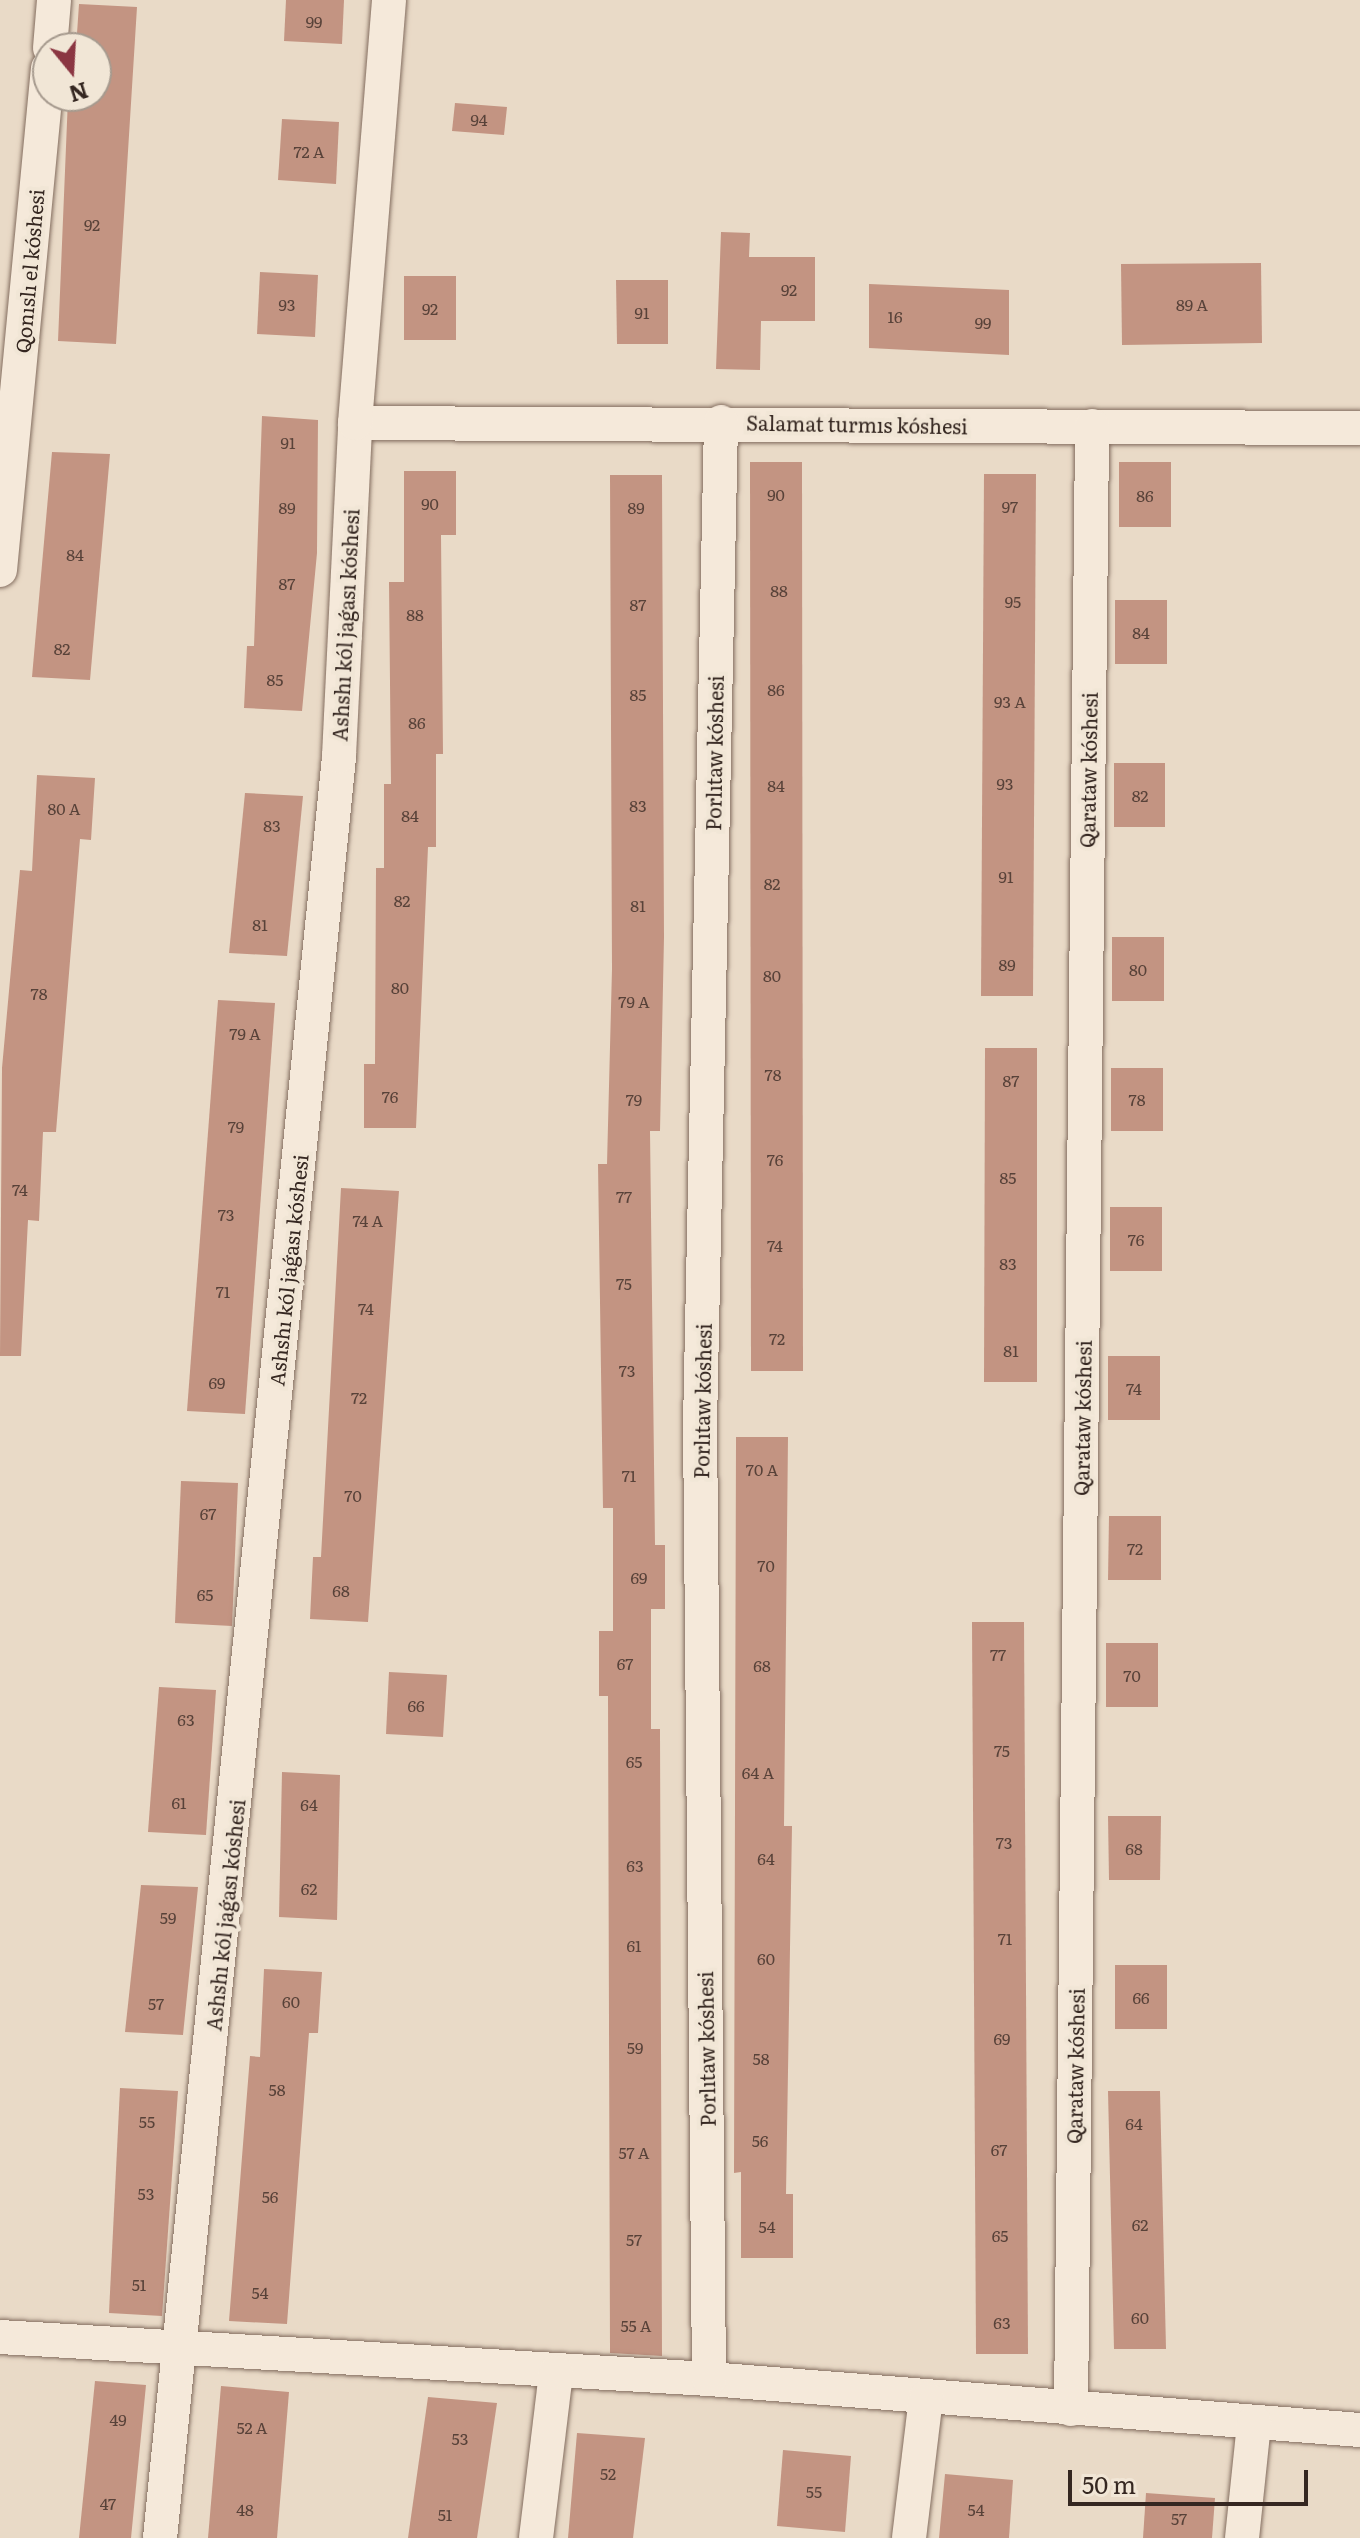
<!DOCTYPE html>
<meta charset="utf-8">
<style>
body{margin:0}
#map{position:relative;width:1360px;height:2538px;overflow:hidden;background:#e9dac7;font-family:Literata,serif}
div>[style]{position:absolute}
.building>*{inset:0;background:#c39482}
.roads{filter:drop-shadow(0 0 2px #836d5f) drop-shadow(0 0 2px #836d5f)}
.minor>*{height:34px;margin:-17px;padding:0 17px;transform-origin:17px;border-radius:17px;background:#f5e9da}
span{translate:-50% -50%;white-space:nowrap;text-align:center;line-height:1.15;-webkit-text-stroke:8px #f1e6d6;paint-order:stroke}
.number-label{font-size:16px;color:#584239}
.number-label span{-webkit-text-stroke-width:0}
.street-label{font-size:20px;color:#352721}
.north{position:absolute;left:32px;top:32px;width:80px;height:80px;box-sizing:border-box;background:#f1e6d6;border:2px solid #a69a8e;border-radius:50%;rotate:162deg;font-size:22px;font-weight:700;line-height:32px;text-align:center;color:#352721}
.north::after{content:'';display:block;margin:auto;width:28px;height:36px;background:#8b3642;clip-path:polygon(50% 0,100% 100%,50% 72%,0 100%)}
.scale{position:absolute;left:1068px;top:2470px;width:240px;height:36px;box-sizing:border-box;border:4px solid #352721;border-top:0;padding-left:10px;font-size:24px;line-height:28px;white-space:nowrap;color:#352721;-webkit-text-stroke:6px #f1e6d6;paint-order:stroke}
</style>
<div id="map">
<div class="building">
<div style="clip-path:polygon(286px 0,344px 0,342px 44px,284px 41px)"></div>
<div style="clip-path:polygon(79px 4px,137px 7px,116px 344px,58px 341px,68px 98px,96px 99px,96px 48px,76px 48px)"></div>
<div style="clip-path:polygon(455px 103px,507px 107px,504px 135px,452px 131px)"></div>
<div style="clip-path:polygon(282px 119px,339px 122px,336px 184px,278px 180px)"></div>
<div style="clip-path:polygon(721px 232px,750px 233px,749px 257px,815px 257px,815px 321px,761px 321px,760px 370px,716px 369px)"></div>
<div style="clip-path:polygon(1261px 263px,1262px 343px,1122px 345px,1121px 264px)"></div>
<div style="clip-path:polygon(260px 272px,318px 275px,315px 337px,257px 334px)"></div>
<div style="clip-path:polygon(404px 276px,456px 276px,456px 340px,404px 340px)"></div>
<div style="clip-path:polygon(616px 280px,668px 280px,668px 344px,617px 344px)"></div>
<div style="clip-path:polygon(869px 284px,1009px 290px,1009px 355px,869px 348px)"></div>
<div style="clip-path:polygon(262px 416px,318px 420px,317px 553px,302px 711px,244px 708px,247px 646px,254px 646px)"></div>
<div style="clip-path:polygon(52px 452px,110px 454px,90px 680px,32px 677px)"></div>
<div style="clip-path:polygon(750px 462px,802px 462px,803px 1371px,751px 1371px)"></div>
<div style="clip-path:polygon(1119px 462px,1171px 462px,1171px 527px,1119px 527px)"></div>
<div style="clip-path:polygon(404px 471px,456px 471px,456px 535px,441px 535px,443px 754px,436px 754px,436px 847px,428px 847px,416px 1128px,364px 1128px,364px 1064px,375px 1064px,376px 868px,384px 868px,384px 784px,391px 784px,389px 582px,404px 582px)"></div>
<div style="clip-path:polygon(984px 474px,1036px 474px,1033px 996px,981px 996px)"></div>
<div style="clip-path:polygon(610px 475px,662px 475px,664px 937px,660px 1131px,650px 1131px,655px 1545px,665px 1545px,665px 1609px,651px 1609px,651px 1729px,660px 1729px,662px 2356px,610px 2353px,608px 1696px,599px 1696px,599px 1631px,613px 1631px,613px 1508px,603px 1508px,598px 1164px,607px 1164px,612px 969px)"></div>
<div style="clip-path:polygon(1115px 600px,1167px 600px,1167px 664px,1115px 664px)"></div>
<div style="clip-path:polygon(1114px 763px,1165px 763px,1165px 827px,1114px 827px)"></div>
<div style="clip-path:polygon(37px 775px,95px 778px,91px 840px,80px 839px,56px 1132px,43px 1132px,39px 1221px,28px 1220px,21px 1356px,0 1356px,2px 1068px,20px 870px,32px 871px)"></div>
<div style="clip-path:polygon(245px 793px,303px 796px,287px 956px,229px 953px)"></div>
<div style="clip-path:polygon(1112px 937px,1164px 937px,1164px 1001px,1112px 1001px)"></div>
<div style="clip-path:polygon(218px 1000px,275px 1003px,245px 1414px,187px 1411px)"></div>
<div style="clip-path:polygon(985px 1048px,1037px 1048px,1037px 1382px,984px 1382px)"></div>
<div style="clip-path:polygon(1111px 1068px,1163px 1068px,1163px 1131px,1111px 1131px)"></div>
<div style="clip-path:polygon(341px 1188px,399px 1191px,368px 1622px,310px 1619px,313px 1557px,321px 1557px)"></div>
<div style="clip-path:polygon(1110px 1207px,1162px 1207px,1162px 1271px,1110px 1271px)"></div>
<div style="clip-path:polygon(1108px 1356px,1160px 1356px,1160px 1420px,1108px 1420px)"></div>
<div style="clip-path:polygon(736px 1437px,788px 1437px,784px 1826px,792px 1826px,786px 2194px,793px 2194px,793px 2258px,741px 2258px,741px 2172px,734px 2173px)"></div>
<div style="clip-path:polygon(181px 1481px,238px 1483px,232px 1626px,175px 1623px)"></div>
<div style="clip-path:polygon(1109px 1516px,1161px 1516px,1161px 1580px,1108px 1580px)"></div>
<div style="clip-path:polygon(972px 1622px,1024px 1622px,1028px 2354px,976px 2354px)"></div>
<div style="clip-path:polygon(1106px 1643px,1158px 1643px,1158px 1707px,1106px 1707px)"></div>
<div style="clip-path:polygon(389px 1672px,447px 1675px,443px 1737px,386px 1734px)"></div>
<div style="clip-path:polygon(159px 1687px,216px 1690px,206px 1835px,148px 1832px)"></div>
<div style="clip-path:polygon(282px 1772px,340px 1775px,337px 1920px,279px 1917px)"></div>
<div style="clip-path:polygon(1108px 1816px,1161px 1816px,1160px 1880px,1109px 1880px)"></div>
<div style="clip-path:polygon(141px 1885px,198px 1887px,183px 2035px,125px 2032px)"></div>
<div style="clip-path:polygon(1115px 1965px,1167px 1965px,1167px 2029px,1115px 2029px)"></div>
<div style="clip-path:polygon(264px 1969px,322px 1972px,318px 2033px,309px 2033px,287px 2324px,229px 2321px,250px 2056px,260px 2057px)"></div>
<div style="clip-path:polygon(120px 2088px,178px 2091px,162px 2316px,109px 2313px)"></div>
<div style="clip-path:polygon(1108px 2091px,1160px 2091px,1166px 2349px,1114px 2349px)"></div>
<div style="clip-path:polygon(95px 2381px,146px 2385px,131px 2538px,79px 2538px)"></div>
<div style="clip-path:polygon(221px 2386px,289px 2392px,277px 2538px,208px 2538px)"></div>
<div style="clip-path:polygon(428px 2397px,497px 2403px,477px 2538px,408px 2538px)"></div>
<div style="clip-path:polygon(577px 2433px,645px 2438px,633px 2538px,568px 2538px)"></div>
<div style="clip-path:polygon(783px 2450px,851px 2456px,845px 2532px,777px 2526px)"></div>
<div style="clip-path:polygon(945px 2474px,1013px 2480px,1009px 2538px,939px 2538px)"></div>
<div style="clip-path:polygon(1146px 2493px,1215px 2498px,1212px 2538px,1143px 2538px)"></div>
</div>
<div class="roads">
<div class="minor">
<div style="left:50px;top:48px;width:48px;rotate:-85.2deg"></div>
<div style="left:355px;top:423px;width:1005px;rotate:0.29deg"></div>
<div style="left:0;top:570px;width:504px;rotate:-84.54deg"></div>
<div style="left:0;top:2337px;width:710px;rotate:3.39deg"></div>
<div style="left:709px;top:2379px;width:653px;rotate:4.48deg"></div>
<div style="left:709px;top:2379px;width:954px;rotate:-90.54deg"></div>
<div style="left:700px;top:1425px;width:1003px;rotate:-88.8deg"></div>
<div style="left:1071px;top:2409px;width:1983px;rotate:-89.39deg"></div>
<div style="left:160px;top:2538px;width:1791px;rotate:-84.26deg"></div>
<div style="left:339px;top:756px;width:333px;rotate:-87.2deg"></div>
<div style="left:355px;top:423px;width:424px;rotate:-85.4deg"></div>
<div style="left:536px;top:2538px;width:167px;rotate:-83.1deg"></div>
<div style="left:909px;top:2538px;width:141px;rotate:-83.1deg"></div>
<div style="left:1242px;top:2538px;width:116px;rotate:-84deg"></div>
</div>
</div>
<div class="number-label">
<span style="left:314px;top:21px">99</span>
<span style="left:479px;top:119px">94</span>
<span style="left:309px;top:151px">72 А</span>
<span style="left:92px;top:224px">92</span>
<span style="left:789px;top:289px">92</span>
<span style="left:287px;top:304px">93</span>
<span style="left:1192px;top:304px">89 А</span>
<span style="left:430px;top:308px">92</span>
<span style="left:642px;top:312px">91</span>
<span style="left:895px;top:316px">16</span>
<span style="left:983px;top:322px">99</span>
<span style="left:288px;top:442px">91</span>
<span style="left:776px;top:494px">90</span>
<span style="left:1145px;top:495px">86</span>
<span style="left:430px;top:503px">90</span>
<span style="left:1010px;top:506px">97</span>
<span style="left:287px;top:507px">89</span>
<span style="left:636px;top:507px">89</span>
<span style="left:75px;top:554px">84</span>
<span style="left:287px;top:583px">87</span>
<span style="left:779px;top:590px">88</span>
<span style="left:1013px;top:601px">95</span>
<span style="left:638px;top:604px">87</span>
<span style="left:415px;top:614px">88</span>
<span style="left:1141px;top:632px">84</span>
<span style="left:62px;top:648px">82</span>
<span style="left:275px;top:679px">85</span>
<span style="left:776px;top:689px">86</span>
<span style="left:638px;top:694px">85</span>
<span style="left:1010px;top:701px">93 А</span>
<span style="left:417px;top:722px">86</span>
<span style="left:1005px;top:783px">93</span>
<span style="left:776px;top:785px">84</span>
<span style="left:1140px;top:795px">82</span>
<span style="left:638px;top:805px">83</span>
<span style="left:64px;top:808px">80 А</span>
<span style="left:410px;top:815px">84</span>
<span style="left:272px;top:825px">83</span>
<span style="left:1006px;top:876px">91</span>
<span style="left:772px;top:883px">82</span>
<span style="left:402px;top:900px">82</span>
<span style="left:638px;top:905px">81</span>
<span style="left:260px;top:924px">81</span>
<span style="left:1007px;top:964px">89</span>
<span style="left:1138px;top:969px">80</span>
<span style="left:772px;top:975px">80</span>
<span style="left:400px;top:987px">80</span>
<span style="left:39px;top:993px">78</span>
<span style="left:634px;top:1001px">79 А</span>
<span style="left:245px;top:1033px">79 А</span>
<span style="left:773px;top:1074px">78</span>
<span style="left:1011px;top:1080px">87</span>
<span style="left:390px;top:1096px">76</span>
<span style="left:634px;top:1099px">79</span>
<span style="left:1137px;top:1099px">78</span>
<span style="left:236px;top:1126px">79</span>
<span style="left:775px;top:1159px">76</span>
<span style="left:1008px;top:1177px">85</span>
<span style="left:20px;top:1189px">74</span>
<span style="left:624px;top:1196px">77</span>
<span style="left:226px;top:1214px">73</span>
<span style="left:368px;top:1220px">74 А</span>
<span style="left:1136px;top:1239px">76</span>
<span style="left:775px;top:1245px">74</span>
<span style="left:1008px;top:1263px">83</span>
<span style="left:624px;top:1283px">75</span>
<span style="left:223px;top:1291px">71</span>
<span style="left:366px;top:1308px">74</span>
<span style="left:777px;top:1338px">72</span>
<span style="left:1011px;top:1350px">81</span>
<span style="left:627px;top:1370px">73</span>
<span style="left:217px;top:1382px">69</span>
<span style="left:1134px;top:1388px">74</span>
<span style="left:359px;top:1397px">72</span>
<span style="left:762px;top:1469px">70 А</span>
<span style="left:629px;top:1475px">71</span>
<span style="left:353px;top:1495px">70</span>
<span style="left:208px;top:1513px">67</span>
<span style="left:1135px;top:1548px">72</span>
<span style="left:766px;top:1565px">70</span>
<span style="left:639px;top:1577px">69</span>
<span style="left:341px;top:1590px">68</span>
<span style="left:205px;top:1594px">65</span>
<span style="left:998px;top:1654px">77</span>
<span style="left:625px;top:1663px">67</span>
<span style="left:762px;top:1665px">68</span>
<span style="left:1132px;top:1675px">70</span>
<span style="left:416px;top:1705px">66</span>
<span style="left:186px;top:1719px">63</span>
<span style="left:1002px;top:1750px">75</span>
<span style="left:634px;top:1761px">65</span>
<span style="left:758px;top:1772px">64 А</span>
<span style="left:179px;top:1802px">61</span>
<span style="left:309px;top:1804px">64</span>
<span style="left:1004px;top:1842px">73</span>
<span style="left:1134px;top:1848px">68</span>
<span style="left:766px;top:1858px">64</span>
<span style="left:635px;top:1865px">63</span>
<span style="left:309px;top:1888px">62</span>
<span style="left:168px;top:1917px">59</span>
<span style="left:1005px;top:1938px">71</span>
<span style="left:634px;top:1945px">61</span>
<span style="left:766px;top:1958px">60</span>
<span style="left:1141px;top:1997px">66</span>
<span style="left:291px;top:2001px">60</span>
<span style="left:156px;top:2003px">57</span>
<span style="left:1002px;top:2038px">69</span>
<span style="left:635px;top:2047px">59</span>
<span style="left:761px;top:2058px">58</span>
<span style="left:277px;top:2089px">58</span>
<span style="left:147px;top:2121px">55</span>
<span style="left:1134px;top:2123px">64</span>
<span style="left:760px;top:2140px">56</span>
<span style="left:999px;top:2149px">67</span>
<span style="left:634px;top:2152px">57 А</span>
<span style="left:146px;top:2193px">53</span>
<span style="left:270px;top:2196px">56</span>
<span style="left:1140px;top:2224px">62</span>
<span style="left:767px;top:2226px">54</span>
<span style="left:1000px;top:2235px">65</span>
<span style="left:634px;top:2239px">57</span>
<span style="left:139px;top:2284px">51</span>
<span style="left:260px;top:2292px">54</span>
<span style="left:1140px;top:2317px">60</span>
<span style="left:1002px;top:2322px">63</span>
<span style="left:636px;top:2325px">55 А</span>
<span style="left:118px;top:2419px">49</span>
<span style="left:252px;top:2427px">52 А</span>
<span style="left:460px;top:2438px">53</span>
<span style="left:608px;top:2473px">52</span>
<span style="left:814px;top:2491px">55</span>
<span style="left:108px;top:2503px">47</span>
<span style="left:245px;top:2509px">48</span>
<span style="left:976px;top:2509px">54</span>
<span style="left:445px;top:2514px">51</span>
<span style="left:1179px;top:2518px">57</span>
</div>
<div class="street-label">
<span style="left:29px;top:271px;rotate:-85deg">Qonıslı el kóshesi</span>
<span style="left:857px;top:424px;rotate:1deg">Salamat turmıs kóshesi</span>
<span style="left:345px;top:625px;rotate:-87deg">Ashshı kól jaǵası kóshesi</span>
<span style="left:714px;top:753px;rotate:-89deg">Porlıtaw kóshesi</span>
<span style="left:1088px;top:770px;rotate:-89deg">Qarataw kóshesi</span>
<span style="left:288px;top:1270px;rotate:-84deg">Ashshı kól jaǵası kóshesi</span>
<span style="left:702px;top:1401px;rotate:-89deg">Porlıtaw kóshesi</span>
<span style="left:1082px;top:1418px;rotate:-89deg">Qarataw kóshesi</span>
<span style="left:225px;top:1915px;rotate:-84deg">Ashshı kól jaǵası kóshesi</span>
<span style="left:706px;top:2049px;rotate:-91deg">Porlıtaw kóshesi</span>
<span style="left:1075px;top:2066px;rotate:-89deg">Qarataw kóshesi</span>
</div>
<div class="north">N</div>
<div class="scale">50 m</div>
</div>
